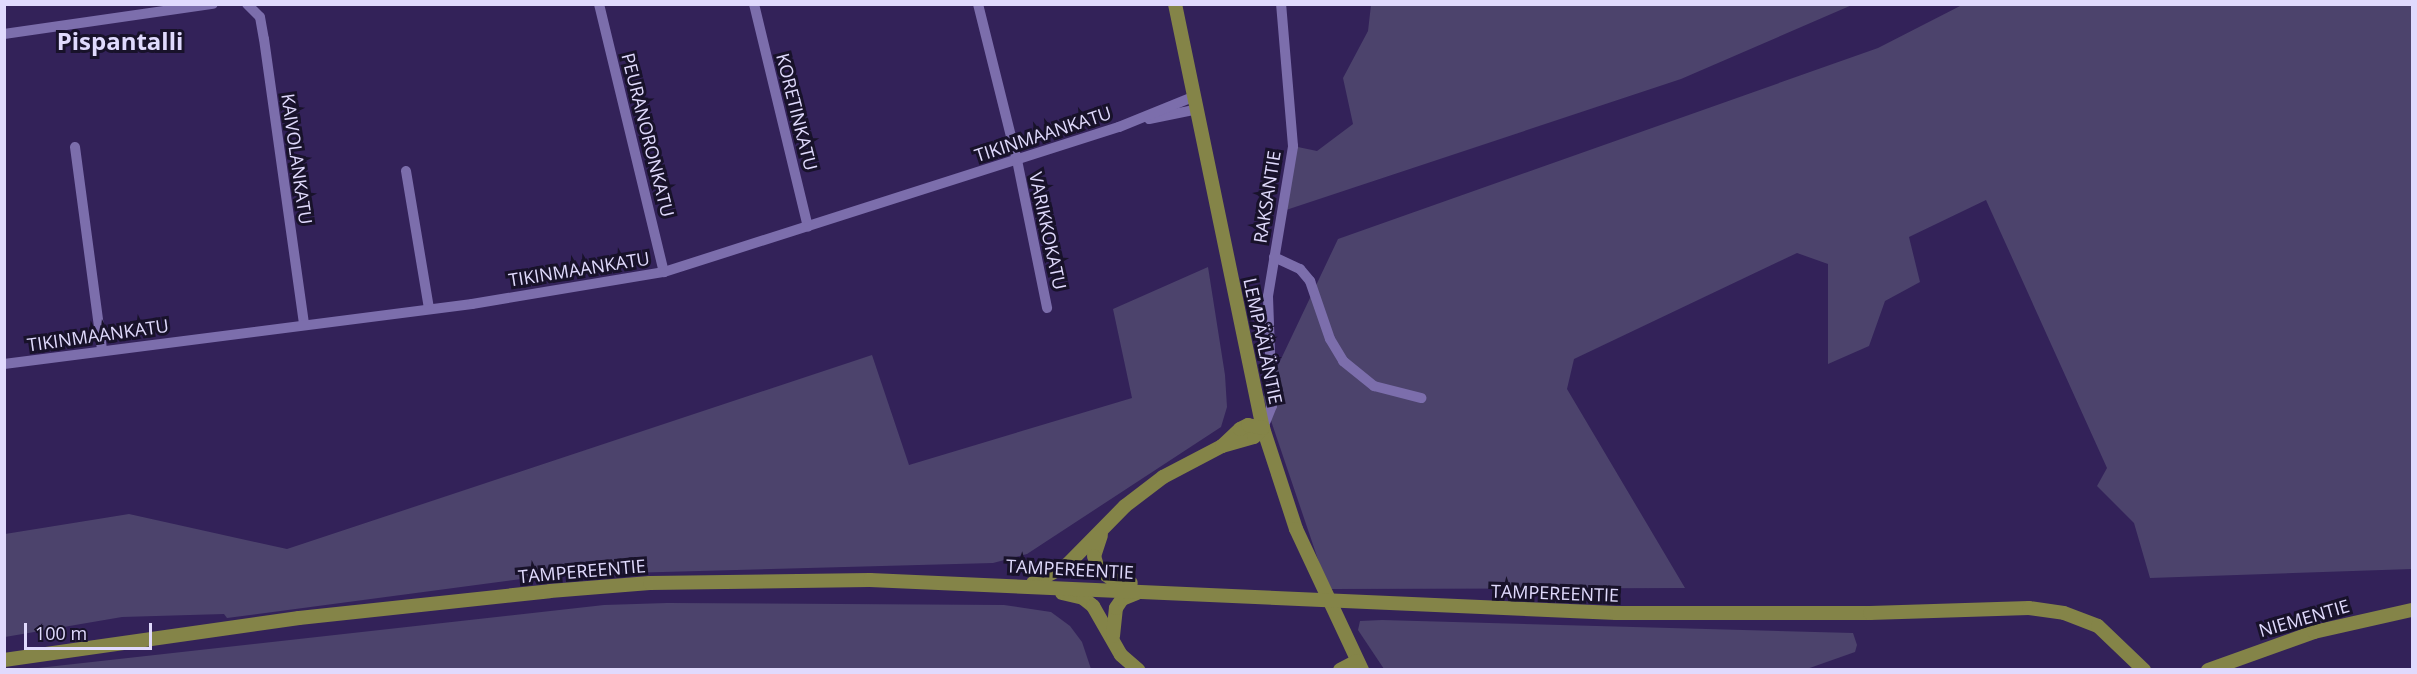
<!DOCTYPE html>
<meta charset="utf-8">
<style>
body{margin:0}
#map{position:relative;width:2417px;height:674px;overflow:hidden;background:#332259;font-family:"Open Sans",sans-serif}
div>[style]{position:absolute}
.green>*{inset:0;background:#4c436c}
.minor>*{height:10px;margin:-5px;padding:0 5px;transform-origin:5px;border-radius:5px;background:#7c6eac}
.major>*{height:14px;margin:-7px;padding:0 7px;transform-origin:7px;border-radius:7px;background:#848448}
span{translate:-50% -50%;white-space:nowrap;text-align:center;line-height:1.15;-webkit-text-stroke:6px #18122a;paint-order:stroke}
.street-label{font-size:18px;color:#e0dafd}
.district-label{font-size:24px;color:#e0dafd;font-weight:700}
.frame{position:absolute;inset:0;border:6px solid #e0dafd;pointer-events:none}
.scale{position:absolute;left:24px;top:623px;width:128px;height:27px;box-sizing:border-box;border:3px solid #e0dafd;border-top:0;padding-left:8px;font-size:18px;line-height:21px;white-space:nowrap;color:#e0dafd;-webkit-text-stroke:4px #18122a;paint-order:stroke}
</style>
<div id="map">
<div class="green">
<div style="clip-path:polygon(1371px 5px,1852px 5px,1681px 79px,1280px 212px,1293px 146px,1317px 151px,1353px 124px,1343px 78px,1368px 31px)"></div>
<div style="clip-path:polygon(1962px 5px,2412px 5px,2412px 569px,2150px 578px,2134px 523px,2097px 486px,2107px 468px,1986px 200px,1909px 237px,1920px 282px,1885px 301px,1869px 346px,1828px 364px,1828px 264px,1797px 253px,1574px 359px,1567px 389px,1685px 588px,1328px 589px,1263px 397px,1338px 239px,1878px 48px)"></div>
<div style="clip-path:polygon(1208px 267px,1225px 375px,1227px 407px,1221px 427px,1027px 554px,993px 563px,552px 575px,227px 618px,224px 614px,122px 617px,5px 637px,5px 534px,129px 514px,287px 549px,872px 355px,909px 465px,1132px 398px,1113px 309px)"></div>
<div style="clip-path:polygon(667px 603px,1004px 605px,1051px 612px,1070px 626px,1082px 642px,1091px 669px,29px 669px,604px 605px)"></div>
<div style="clip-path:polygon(1382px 620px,1853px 633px,1857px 645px,1855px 652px,1804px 670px,1384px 669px,1358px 630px,1360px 621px)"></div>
</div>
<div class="minor">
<div style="left:247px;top:4px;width:18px;rotate:45deg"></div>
<div style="left:260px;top:17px;width:22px;rotate:80deg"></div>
<div style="left:264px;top:39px;width:288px;rotate:82deg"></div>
<div style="left:599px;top:4px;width:276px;rotate:76.4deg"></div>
<div style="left:754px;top:4px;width:229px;rotate:76.4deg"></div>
<div style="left:978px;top:4px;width:161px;rotate:76deg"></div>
<div style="left:1017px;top:160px;width:151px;rotate:78.5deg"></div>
<div style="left:4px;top:34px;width:211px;rotate:-8.2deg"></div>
<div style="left:1149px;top:119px;width:50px;rotate:-11.5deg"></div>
<div style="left:75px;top:147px;width:205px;rotate:82.4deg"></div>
<div style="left:406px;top:171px;width:139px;rotate:80.5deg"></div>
<div style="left:1274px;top:257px;width:29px;rotate:25deg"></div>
<div style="left:1300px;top:269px;width:16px;rotate:50deg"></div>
<div style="left:1310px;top:281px;width:61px;rotate:71deg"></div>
<div style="left:1330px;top:339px;width:26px;rotate:59deg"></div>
<div style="left:1343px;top:361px;width:40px;rotate:39deg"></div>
<div style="left:1374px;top:386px;width:49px;rotate:14.3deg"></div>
<div style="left:4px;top:364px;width:472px;rotate:-7.3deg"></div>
<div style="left:472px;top:304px;width:195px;rotate:-9.5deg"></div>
<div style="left:664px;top:272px;width:478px;rotate:-17.7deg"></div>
<div style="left:1119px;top:127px;width:82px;rotate:-22.2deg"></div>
<div style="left:1263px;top:428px;width:24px;rotate:-68deg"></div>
<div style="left:1272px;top:406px;width:110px;rotate:-92.1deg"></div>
<div style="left:1268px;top:296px;width:152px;rotate:-80.5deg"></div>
<div style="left:1293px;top:146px;width:143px;rotate:-94.8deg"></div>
</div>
<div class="major">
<div style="left:1175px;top:4px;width:433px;rotate:78.3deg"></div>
<div style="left:1263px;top:428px;width:106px;rotate:71.9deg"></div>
<div style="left:1296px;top:529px;width:156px;rotate:64.9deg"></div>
<div style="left:1222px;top:446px;width:33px;rotate:-16deg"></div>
<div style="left:1254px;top:437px;width:13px;rotate:-45deg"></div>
<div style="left:1101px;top:535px;width:22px;rotate:108deg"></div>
<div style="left:1094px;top:556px;width:14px;rotate:73deg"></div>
<div style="left:1098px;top:569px;width:19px;rotate:36deg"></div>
<div style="left:1113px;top:580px;width:18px;rotate:9deg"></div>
<div style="left:1033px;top:583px;width:40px;rotate:-28deg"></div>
<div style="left:1068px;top:564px;width:81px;rotate:-45.5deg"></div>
<div style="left:1125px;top:506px;width:48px;rotate:-37.3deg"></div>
<div style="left:1163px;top:477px;width:67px;rotate:-27.7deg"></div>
<div style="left:1222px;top:446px;width:25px;rotate:-43deg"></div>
<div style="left:1240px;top:429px;width:9px;rotate:-27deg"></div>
<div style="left:1248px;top:425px;width:15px;rotate:11deg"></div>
<div style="left:1062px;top:593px;width:22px;rotate:13deg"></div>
<div style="left:1083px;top:598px;width:13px;rotate:39deg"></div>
<div style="left:1093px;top:606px;width:56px;rotate:60.3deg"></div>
<div style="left:1121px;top:655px;width:23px;rotate:41deg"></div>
<div style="left:1113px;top:636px;width:28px;rotate:-84deg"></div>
<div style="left:1116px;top:608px;width:11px;rotate:-56deg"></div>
<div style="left:1122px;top:599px;width:16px;rotate:-22deg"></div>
<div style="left:4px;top:660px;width:298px;rotate:-8.1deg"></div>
<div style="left:299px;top:618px;width:252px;rotate:-6.1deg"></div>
<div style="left:550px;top:591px;width:100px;rotate:-4.6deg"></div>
<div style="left:650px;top:583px;width:220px;rotate:-0.8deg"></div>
<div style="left:870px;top:580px;width:747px;rotate:2.53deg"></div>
<div style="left:1616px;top:613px;width:254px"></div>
<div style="left:1870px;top:613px;width:159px;rotate:-1.8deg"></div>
<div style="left:2029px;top:608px;width:35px;rotate:8deg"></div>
<div style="left:2064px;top:613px;width:36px;rotate:21deg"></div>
<div style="left:2098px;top:626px;width:64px;rotate:43.7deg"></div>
<div style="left:1340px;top:670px;width:19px;rotate:-28deg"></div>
<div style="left:2208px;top:670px;width:113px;rotate:-19.7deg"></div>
<div style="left:2314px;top:632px;width:100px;rotate:-12.7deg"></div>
</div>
<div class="street-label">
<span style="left:797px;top:112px;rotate:76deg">KORETINKATU</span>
<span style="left:1043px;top:134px;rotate:-18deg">TIKINMAANKATU</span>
<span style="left:648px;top:135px;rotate:76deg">PEURANORONKATU</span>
<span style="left:297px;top:159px;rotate:82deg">KAIVOLANKATU</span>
<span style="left:1267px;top:197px;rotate:-81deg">RAKSANTIE</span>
<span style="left:1048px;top:231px;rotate:78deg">VARIKKOKATU</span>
<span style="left:579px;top:269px;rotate:-9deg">TIKINMAANKATU</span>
<span style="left:98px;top:335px;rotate:-8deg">TIKINMAANKATU</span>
<span style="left:1263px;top:341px;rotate:78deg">LEMPÄÄLÄNTIE</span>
<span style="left:1070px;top:569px;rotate:3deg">TAMPEREENTIE</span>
<span style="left:582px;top:571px;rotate:-5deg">TAMPEREENTIE</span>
<span style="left:1555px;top:593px;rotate:2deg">TAMPEREENTIE</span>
<span style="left:2304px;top:618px;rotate:-16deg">NIEMENTIE</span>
</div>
<div class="district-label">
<span style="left:120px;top:41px">Pispantalli</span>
</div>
<div class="frame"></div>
<div class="scale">100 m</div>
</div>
